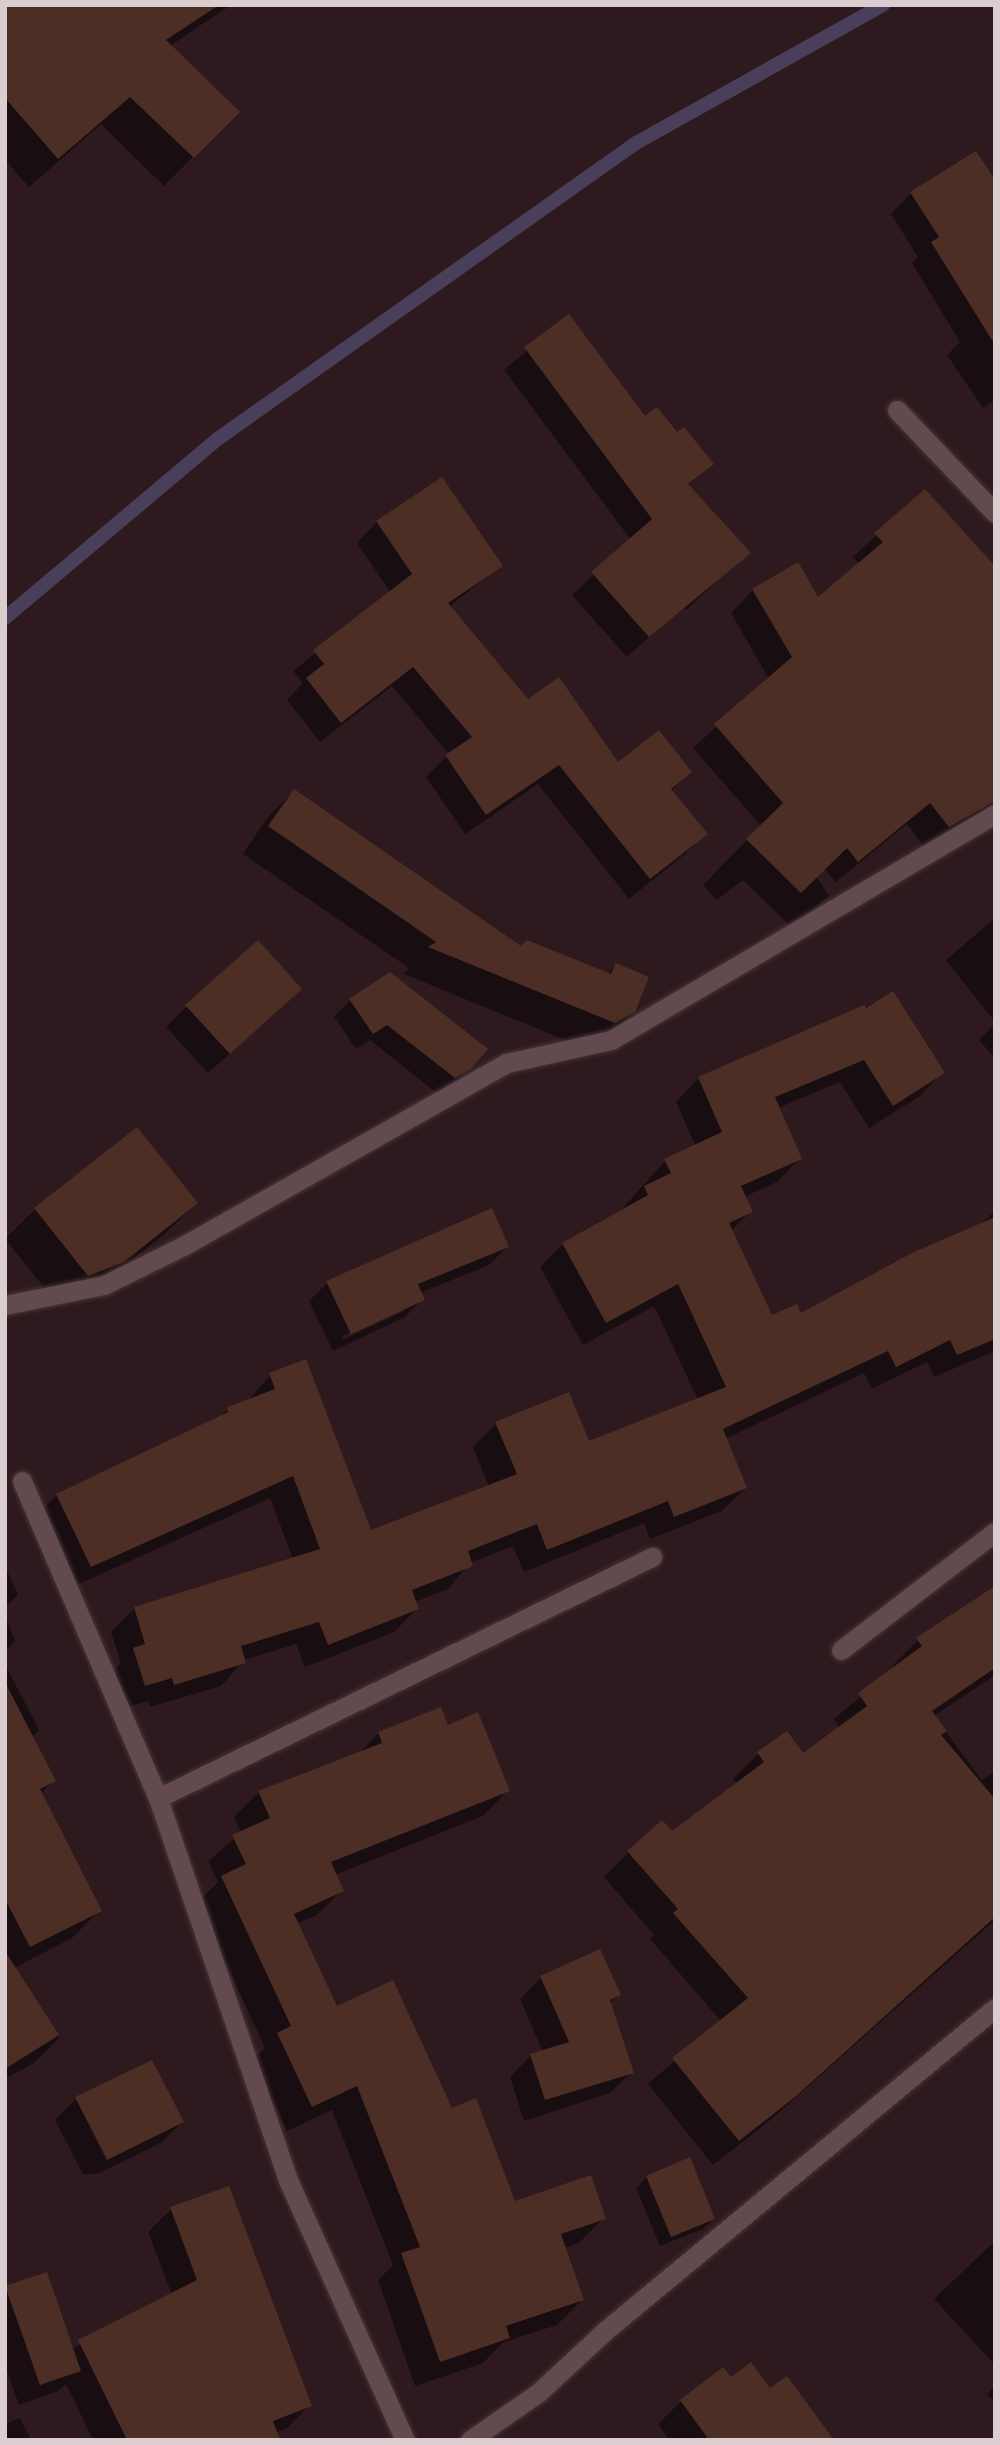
<!DOCTYPE html>
<style>
body{margin:0}
#map{position:relative;width:1000px;height:2445px;overflow:hidden;background:#2e1a1e;font-family:Roboto,sans-serif}
div>[style]{position:absolute}
.shadow>*{inset:0;background:#0007}
.stream>*{height:14px;margin:-7px;padding:0 7px;transform-origin:7px;border-radius:7px;background:#493f5a}
.building>*{inset:0;background:#4c2e25}
.roads{filter:drop-shadow(0 0 2px #463538) drop-shadow(0 0 2px #463538)}
.minor>*{height:19px;margin:-9.5px;padding:0 9.5px;transform-origin:9.5px;border-radius:9.5px;background:#624a4f}
span{translate:-50% -50%;white-space:nowrap;text-align:center;line-height:1.15;-webkit-text-stroke:5px #2e1a1e;paint-order:stroke}
.frame{position:absolute;inset:0;border:7px solid #dcced0;pointer-events:none}
</style>
<div id="map">
<div class="shadow">
<div style="clip-path:polygon(5px 5px,231px 5px,170px 46px,238px 112px,164px 186px,101px 124px,29px 187px,5px 160px)"></div>
<div style="clip-path:polygon(995px 184px,995px 400px,983px 408px,947px 355px,960px 342px,912px 263px,918px 257px,891px 214px,911px 193px)"></div>
<div style="clip-path:polygon(568px 316px,645px 418px,677px 435px,711px 463px,688px 486px,748px 553px,686px 610px,683px 607px,627px 657px,572px 595px,631px 540px,504px 370px)"></div>
<div style="clip-path:polygon(924px 491px,995px 569px,995px 802px,925px 848px,907px 824px,836px 882px,798px 839px,794px 841px,829px 896px,791px 927px,743px 880px,717px 900px,703px 885px,761px 826px,693px 748px,769px 679px,731px 613px,753px 590px,818px 600px,860px 564px,853px 557px)"></div>
<div style="clip-path:polygon(377px 522px,500px 566px,449px 607px,528px 701px,617px 765px,690px 772px,671px 791px,706px 834px,685px 854px,629px 899px,538px 784px,465px 834px,426px 777px,449px 754px,392px 686px,320px 742px,287px 700px,303px 683px,293px 671px,391px 593px,357px 543px)"></div>
<div style="clip-path:polygon(294px 791px,521px 948px,607px 975px,616px 965px,634px 1011px,606px 1038px,587px 1049px,404px 974px,409px 968px,243px 854px,267px 818px)"></div>
<div style="clip-path:polygon(995px 918px,995px 1022px,946px 960px)"></div>
<div style="clip-path:polygon(351px 1000px,470px 1068px,438px 1094px,370px 1040px,356px 1049px,334px 1016px)"></div>
<div style="clip-path:polygon(882px 1000px,943px 1072px,920px 1096px,869px 1128px,840px 1082px,778px 1108px,800px 1158px,777px 1182px,744px 1197px,751px 1211px,731px 1231px,771px 1318px,800px 1315px,980px 1225px,995px 1211px,995px 1351px,934px 1377px,927px 1362px,872px 1389px,864px 1373px,725px 1439px,745px 1488px,722px 1511px,650px 1539px,644px 1523px,524px 1572px,513px 1546px,470px 1563px,448px 1589px,415px 1602px,417px 1609px,394px 1632px,305px 1667px,296px 1644px,244px 1660px,221px 1686px,150px 1707px,148px 1701px,122px 1709px,111px 1673px,121px 1663px,111px 1632px,135px 1608px,293px 1559px,270px 1498px,79px 1584px,65px 1584px,33px 1519px,57px 1495px,218px 1419px,228px 1409px,248px 1401px,270px 1375px,370px 1532px,489px 1487px,473px 1447px,496px 1424px,588px 1443px,698px 1400px,654px 1306px,583px 1345px,540px 1267px,563px 1244px,621px 1210px,665px 1161px,696px 1147px,676px 1102px,699px 1078px)"></div>
<div style="clip-path:polygon(187px 1006px,279px 1010px,208px 1073px,166px 1027px)"></div>
<div style="clip-path:polygon(995px 1024px,995px 1058px,979px 1040px)"></div>
<div style="clip-path:polygon(196px 1203px,166px 1233px,92px 1291px,58px 1305px,5px 1239px,35px 1209px)"></div>
<div style="clip-path:polygon(evenodd,507px 1247px,489px 1265px,420px 1293px,423px 1299px,405px 1317px,333px 1351px,309px 1301px,327px 1283px,507px 1247px,404px 1308px,404px 1311px,344px 1339px,342px 1336px,404px 1308px)"></div>
<div style="clip-path:polygon(5px 1566px,18px 1595px,5px 1607px)"></div>
<div style="clip-path:polygon(995px 1591px,995px 1675px,934px 1716px,982px 1780px,995px 1771px,995px 1920px,768px 2122px,713px 2165px,648px 2084px,721px 2021px,650px 1939px,654px 1935px,604px 1877px,629px 1852px,672px 1834px,737px 1784px,733px 1779px,758px 1754px,802px 1756px,840px 1728px,834px 1719px,895px 1668px,893px 1665px,918px 1640px)"></div>
<div style="clip-path:polygon(5px 1615px,15px 1641px,5px 1651px)"></div>
<div style="clip-path:polygon(5px 1664px,39px 1730px,32px 1738px,54px 1781px,40px 1794px,100px 1910px,72px 1938px,14px 1968px,59px 2038px,34px 2063px,5px 2079px)"></div>
<div style="clip-path:polygon(447px 1727px,507px 1791px,483px 1816px,335px 1875px,342px 1890px,317px 1915px,297px 1924px,336px 2008px,451px 2110px,514px 2203px,604px 2218px,579px 2243px,564px 2248px,582px 2300px,557px 2325px,504px 2342px,483px 2363px,415px 2386px,378px 2280px,393px 2265px,332px 2110px,287px 2131px,253px 2059px,265px 2048px,198px 1902px,218px 1882px,208px 1861px,241px 1833px,234px 1817px,259px 1792px,357px 1755px,379px 1733px)"></div>
<div style="clip-path:polygon(541px 1978px,619px 1995px,609px 2004px,632px 2072px,610px 2093px,524px 2121px,510px 2077px,531px 2055px,543px 2052px,520px 1999px)"></div>
<div style="clip-path:polygon(76px 2099px,182px 2122px,161px 2143px,97px 2174px,83px 2174px,55px 2120px)"></div>
<div style="clip-path:polygon(647px 2177px,713px 2219px,703px 2229px,660px 2246px,636px 2188px)"></div>
<div style="clip-path:polygon(228px 2188px,310px 2405px,287px 2428px,275px 2433px,278px 2440px,93px 2440px,66px 2384px,58px 2391px,19px 2405px,5px 2366px,5px 2289px,72px 2349px,172px 2295px,148px 2232px,171px 2209px)"></div>
<div style="clip-path:polygon(995px 2241px,995px 2365px,934px 2299px)"></div>
<div style="clip-path:polygon(730px 2379px,770px 2391px,831px 2440px,669px 2440px,658px 2424px,681px 2401px)"></div>
<div style="clip-path:polygon(995px 2386px,995px 2403px,987px 2394px)"></div>
<div style="clip-path:polygon(20px 2418px,31px 2440px,5px 2440px,5px 2424px)"></div>
</div>
<div class="stream">
<div style="left:5px;top:618px;width:280px;rotate:-40.1deg"></div>
<div style="left:219px;top:438px;width:511px;rotate:-35.28deg"></div>
<div style="left:636px;top:143px;width:283px;rotate:-29.2deg"></div>
</div>
<div class="building">
<div style="clip-path:polygon(5px 5px,219px 5px,166px 40px,240px 112px,194px 158px,130px 97px,58px 159px,5px 98px)"></div>
<div style="clip-path:polygon(976px 151px,995px 180px,995px 345px,931px 242px,939px 237px,910px 192px)"></div>
<div style="clip-path:polygon(569px 314px,645px 416px,657px 407px,677px 432px,684px 427px,714px 464px,688px 484px,751px 553px,649px 637px,591px 572px,652px 519px,524px 347px)"></div>
<div style="clip-path:polygon(442px 477px,503px 566px,448px 603px,528px 699px,559px 677px,618px 762px,659px 730px,692px 772px,671px 789px,708px 834px,650px 879px,559px 765px,486px 815px,445px 755px,472px 737px,413px 667px,341px 723px,306px 678px,324px 664px,313px 650px,412px 574px,376px 521px)"></div>
<div style="clip-path:polygon(925px 489px,995px 566px,995px 801px,949px 827px,930px 803px,858px 862px,847px 848px,801px 893px,746px 839px,783px 803px,714px 724px,792px 657px,752px 589px,798px 562px,818px 597px,883px 542px,874px 533px)"></div>
<div style="clip-path:polygon(294px 789px,521px 946px,527px 940px,611px 974px,616px 963px,649px 977px,635px 1012px,615px 1023px,428px 947px,436px 942px,268px 826px)"></div>
<div style="clip-path:polygon(258px 940px,302px 989px,230px 1054px,185px 1005px)"></div>
<div style="clip-path:polygon(390px 972px,488px 1049px,471px 1069px,455px 1078px,387px 1025px,373px 1034px,349px 999px)"></div>
<div style="clip-path:polygon(893px 991px,945px 1073px,893px 1106px,864px 1060px,775px 1097px,802px 1159px,741px 1186px,753px 1212px,729px 1223px,772px 1315px,797px 1304px,801px 1313px,912px 1253px,995px 1217px,995px 1339px,957px 1355px,950px 1340px,896px 1367px,888px 1351px,723px 1429px,747px 1488px,674px 1517px,668px 1501px,547px 1550px,537px 1524px,468px 1551px,473px 1566px,412px 1590px,419px 1609px,328px 1645px,319px 1622px,241px 1646px,246px 1663px,174px 1685px,172px 1678px,145px 1686px,133px 1648px,145px 1644px,134px 1607px,320px 1549px,293px 1476px,91px 1567px,56px 1494px,228px 1412px,227px 1407px,275px 1389px,269px 1373px,306px 1359px,371px 1530px,517px 1474px,495px 1422px,569px 1392px,589px 1441px,726px 1387px,678px 1284px,606px 1323px,562px 1243px,648px 1195px,644px 1186px,671px 1173px,664px 1159px,722px 1132px,698px 1077px,864px 1005px,866px 1008px)"></div>
<div style="clip-path:polygon(137px 1127px,198px 1203px,124px 1262px,88px 1276px,34px 1208px)"></div>
<div style="clip-path:polygon(492px 1208px,509px 1247px,418px 1284px,425px 1300px,351px 1334px,326px 1281px)"></div>
<div style="clip-path:polygon(995px 1586px,995px 1668px,932px 1711px,947px 1731px,941px 1735px,995px 1799px,995px 1917px,795px 2097px,739px 2141px,672px 2058px,748px 1998px,673px 1913px,678px 1909px,627px 1851px,662px 1820px,672px 1831px,764px 1762px,757px 1752px,787px 1731px,803px 1753px,867px 1706px,858px 1693px,922px 1646px,916px 1638px)"></div>
<div style="clip-path:polygon(5px 1682px,56px 1781px,40px 1789px,102px 1911px,30px 1947px,5px 1899px)"></div>
<div style="clip-path:polygon(441px 1707px,448px 1725px,478px 1712px,510px 1791px,331px 1862px,344px 1891px,294px 1914px,337px 2006px,393px 1980px,452px 2108px,476px 2098px,515px 2201px,591px 2175px,606px 2219px,561px 2234px,584px 2300px,506px 2326px,510px 2338px,440px 2362px,401px 2253px,420px 2247px,357px 2086px,312px 2107px,277px 2033px,291px 2026px,221px 1876px,246px 1864px,232px 1835px,270px 1818px,258px 1791px,382px 1743px,378px 1732px)"></div>
<div style="clip-path:polygon(600px 1949px,621px 1995px,610px 2000px,634px 2073px,545px 2100px,530px 2054px,569px 2042px,540px 1976px)"></div>
<div style="clip-path:polygon(5px 1951px,59px 2035px,5px 2069px)"></div>
<div style="clip-path:polygon(152px 2060px,184px 2122px,107px 2160px,75px 2097px)"></div>
<div style="clip-path:polygon(690px 2157px,715px 2219px,671px 2237px,646px 2176px)"></div>
<div style="clip-path:polygon(229px 2186px,312px 2406px,273px 2421px,280px 2440px,127px 2440px,78px 2340px,197px 2280px,170px 2207px)"></div>
<div style="clip-path:polygon(47px 2272px,81px 2371px,40px 2385px,5px 2286px)"></div>
<div style="clip-path:polygon(751px 2362px,770px 2388px,787px 2376px,834px 2440px,709px 2440px,680px 2400px,723px 2367px,731px 2377px)"></div>
</div>
<div class="roads">
<div class="minor">
<div style="left:897px;top:410px;width:142px;rotate:46.4deg"></div>
<div style="left:5px;top:1305px;width:101px;rotate:-11.4deg"></div>
<div style="left:104px;top:1285px;width:88px;rotate:-26.3deg"></div>
<div style="left:183px;top:1246px;width:372px;rotate:-29.5deg"></div>
<div style="left:507px;top:1063px;width:107px;rotate:-12.5deg"></div>
<div style="left:611px;top:1040px;width:446px;rotate:-30.5deg"></div>
<div style="left:22px;top:1481px;width:345px;rotate:66.8deg"></div>
<div style="left:158px;top:1798px;width:404px;rotate:71.2deg"></div>
<div style="left:288px;top:2180px;width:285px;rotate:65.8deg"></div>
<div style="left:841px;top:1650px;width:194px;rotate:-37.5deg"></div>
<div style="left:158px;top:1798px;width:550px;rotate:-26.01deg"></div>
<div style="left:470px;top:2440px;width:83px;rotate:-34.7deg"></div>
<div style="left:538px;top:2393px;width:93px;rotate:-42.8deg"></div>
<div style="left:606px;top:2330px;width:505px;rotate:-39.62deg"></div>
</div>
</div>
<div class="frame"></div>
</div>
